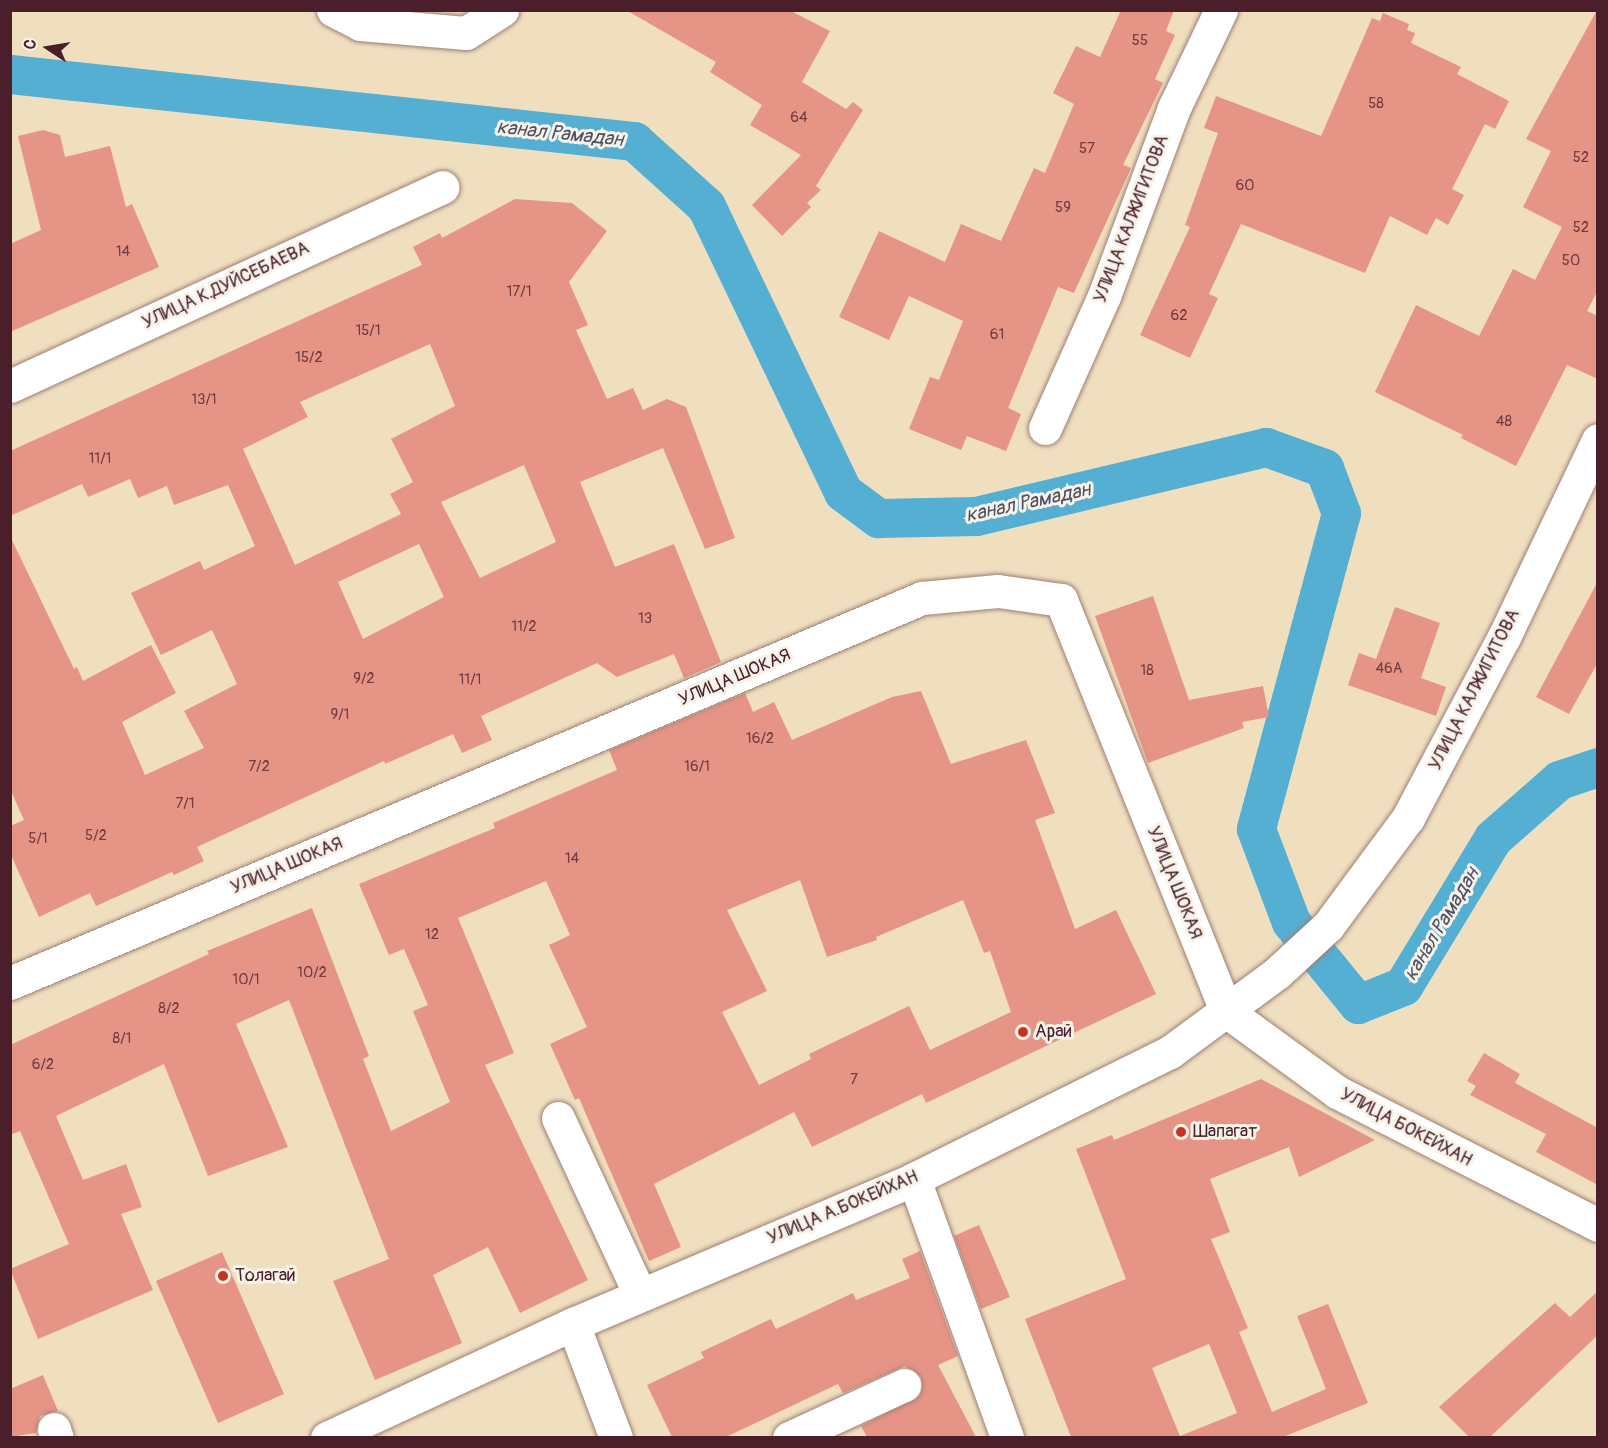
<!DOCTYPE html>
<meta charset="utf-8">
<style>
body{margin:0}
#map{position:relative;width:1608px;height:1448px;overflow:hidden;background:#f0dfbf;font-family:Pangolin,sans-serif}
div>[style]{position:absolute}
.canal>*{height:39px;margin:-19.5px;padding:0 19.5px;transform-origin:19.5px;border-radius:19.5px;background:#55afd3}
.building>*{inset:0;background:#e69486}
.roads{filter:drop-shadow(0 0 2px #9d7f75) drop-shadow(0 0 2px #9d7f75)}
.street>*{height:33px;margin:-16.5px;padding:0 16.5px;transform-origin:16.5px;border-radius:16.5px;background:#fff}
.dots>*{width:16px;height:16px;translate:-50% -50%;box-sizing:border-box;border:3px solid #f7f3e8;border-radius:50%}
span{translate:-50% -50%;white-space:nowrap;text-align:center;line-height:1.15;-webkit-text-stroke:6px #f7f3e8;paint-order:stroke}
.number-label{font-size:15px;color:#713c42}
.number-label span{-webkit-text-stroke-width:0}
.street-label{font-size:18px;color:#4a1f2b}
.poi-label{font-size:18px;color:#4a1f2b}
.left{translate:0 -50%;text-align:left}
.water-label{font-size:20px;color:#4e5166;font-style:italic}
.frame{position:absolute;inset:0;border:12px solid #4a1f2b;pointer-events:none}
.north{position:absolute;left:18px;top:18px;width:60px;height:60px;-webkit-text-stroke:4px #f7f3e8;paint-order:stroke;rotate:282deg;font-size:16px;font-weight:700;line-height:24px;text-align:center;color:#4a1f2b}
.north::after{content:'';display:block;margin:auto;width:21px;height:27px;background:#4a1f2b;clip-path:polygon(50% 0,100% 100%,50% 72%,0 100%)}
</style>
<div id="map">
<div class="canal">
<div style="left:10px;top:74px;width:628px;rotate:6.13deg"></div>
<div style="left:634px;top:141px;width:97px;rotate:42.1deg"></div>
<div style="left:706px;top:206px;width:317px;rotate:64.4deg"></div>
<div style="left:843px;top:492px;width:44px;rotate:36.6deg"></div>
<div style="left:878px;top:518px;width:98px;rotate:-1.2deg"></div>
<div style="left:976px;top:516px;width:298px;rotate:-13.4deg"></div>
<div style="left:1266px;top:447px;width:62px;rotate:19.9deg"></div>
<div style="left:1324px;top:468px;width:48px;rotate:69.3deg"></div>
<div style="left:1341px;top:513px;width:327px;rotate:105.1deg"></div>
<div style="left:1256px;top:829px;width:99px;rotate:69.4deg"></div>
<div style="left:1291px;top:922px;width:106px;rotate:50.7deg"></div>
<div style="left:1358px;top:1004px;width:48px;rotate:-21.8deg"></div>
<div style="left:1403px;top:986px;width:173px;rotate:-58.7deg"></div>
<div style="left:1493px;top:838px;width:88px;rotate:-41.3deg"></div>
<div style="left:1559px;top:780px;width:41px;rotate:-18.4deg"></div>
</div>
<div class="building">
<div style="clip-path:polygon(626px 10px,789px 10px,830px 31px,802px 82px,846px 109px,853px 102px,863px 110px,816px 186px,821px 190px,807px 203px,811px 207px,782px 236px,752px 205px,801px 155px,750px 125px,762px 105px,710px 72px,716px 62px)"></div>
<div style="clip-path:polygon(1121px 10px,1174px 10px,1166px 31px,1175px 35px,1155px 79px,1163px 83px,1123px 165px,1131px 168px,1074px 293px,1058px 287px,1008px 408px,1021px 414px,1006px 451px,967px 436px,961px 450px,909px 429px,930px 377px,939px 380px,963px 321px,909px 296px,889px 340px,839px 317px,879px 231px,945px 262px,961px 224px,1001px 241px,1034px 168px,1045px 173px,1074px 104px,1053px 93px,1076px 46px,1100px 57px)"></div>
<div style="clip-path:polygon(1597px 10px,1598px 290px,1587px 311px,1598px 316px,1598px 379px,1567px 365px,1516px 466px,1461px 438px,1463px 435px,1375px 392px,1416px 305px,1479px 336px,1513px 269px,1535px 280px,1562px 227px,1523px 207px,1551px 151px,1526px 139px)"></div>
<div style="clip-path:polygon(1383px 13px,1409px 24px,1407px 30px,1415px 33px,1411px 43px,1461px 67px,1457px 74px,1509px 101px,1495px 129px,1485px 124px,1452px 189px,1464px 195px,1448px 225px,1436px 218px,1427px 235px,1390px 216px,1365px 273px,1241px 224px,1209px 294px,1218px 298px,1190px 358px,1140px 335px,1190px 227px,1185px 225px,1218px 133px,1204px 128px,1216px 96px,1321px 136px,1372px 18px,1380px 21px)"></div>
<div style="clip-path:polygon(43px 130px,60px 135px,65px 157px,110px 146px,126px 207px,132px 204px,159px 267px,10px 332px,10px 244px,41px 230px,18px 136px)"></div>
<div style="clip-path:polygon(evenodd,515px 199px,572px 203px,607px 231px,569px 282px,588px 325px,576px 330px,607px 399px,633px 388px,643px 410px,667px 399px,686px 407px,735px 538px,705px 549px,663px 448px,580px 482px,615px 567px,674px 544px,721px 662px,684px 678px,674px 654px,617px 677px,597px 663px,481px 716px,492px 740px,462px 753px,453px 734px,385px 764px,384px 761px,197px 847px,204px 861px,174px 875px,172px 872px,96px 906px,90px 893px,39px 917px,10px 853px,10px 826px,24px 820px,10px 789px,10px 536px,74px 669px,77px 667px,83px 681px,151px 645px,176px 693px,122px 722px,145px 775px,204px 748px,184px 711px,237px 684px,212px 630px,161px 655px,131px 593px,200px 561px,204px 570px,255px 546px,228px 485px,174px 505px,167px 486px,138px 498px,130px 479px,88px 497px,82px 484px,10px 516px,10px 451px,422px 265px,413px 247px,440px 233px,442px 238px,515px 199px,430px 344px,455px 406px,391px 439px,413px 482px,390px 494px,401px 514px,295px 565px,243px 449px,308px 417px,300px 402px,430px 344px,515px 199px,524px 465px,556px 542px,480px 578px,441px 502px,524px 465px,515px 199px,419px 544px,444px 597px,363px 639px,338px 582px,419px 544px)"></div>
<div style="clip-path:polygon(1598px 581px,1598px 662px,1569px 714px,1536px 697px)"></div>
<div style="clip-path:polygon(1153px 596px,1189px 700px,1263px 686px,1269px 717px,1242px 722px,1244px 728px,1148px 763px,1095px 616px)"></div>
<div style="clip-path:polygon(1395px 607px,1440px 623px,1421px 678px,1446px 687px,1436px 716px,1348px 685px,1359px 653px,1376px 659px)"></div>
<div style="clip-path:polygon(evenodd,921px 691px,951px 764px,1026px 740px,1055px 813px,1035px 820px,1075px 929px,1116px 910px,1156px 994px,926px 1103px,922px 1094px,812px 1147px,794px 1112px,654px 1184px,681px 1247px,649px 1261px,579px 1098px,575px 1100px,550px 1044px,587px 1027px,549px 945px,570px 935px,546px 881px,458px 918px,514px 1053px,485px 1065px,588px 1280px,520px 1313px,488px 1247px,433px 1275px,462px 1343px,375px 1380px,333px 1281px,389px 1259px,289px 1000px,236px 1024px,288px 1147px,208px 1176px,164px 1064px,56px 1116px,83px 1180px,126px 1164px,142px 1207px,121px 1214px,153px 1290px,38px 1339px,10px 1269px,69px 1244px,20px 1131px,10px 1135px,10px 1045px,209px 954px,207px 951px,312px 908px,369px 1056px,363px 1059px,391px 1131px,450px 1102px,413px 1011px,428px 1005px,404px 949px,389px 955px,359px 884px,495px 828px,493px 823px,617px 770px,609px 750px,745px 693px,753px 712px,774px 702px,792px 740px,892px 697px,921px 691px,800px 880px,827px 957px,877px 940px,876px 937px,963px 900px,984px 953px,990px 951px,1011px 1012px,930px 1050px,909px 1006px,809px 1054px,811px 1059px,759px 1085px,722px 1012px,767px 991px,727px 910px,800px 880px)"></div>
<div style="clip-path:polygon(1484px 1053px,1520px 1074px,1515px 1083px,1598px 1128px,1598px 1185px,1536px 1152px,1546px 1134px,1470px 1095px,1476px 1086px,1467px 1081px)"></div>
<div style="clip-path:polygon(evenodd,1261px 1079px,1375px 1140px,1299px 1177px,1289px 1147px,1210px 1179px,1230px 1232px,1211px 1239px,1248px 1328px,1239px 1332px,1272px 1412px,1326px 1389px,1297px 1316px,1328px 1304px,1368px 1403px,1283px 1437px,1071px 1437px,1025px 1319px,1126px 1279px,1076px 1149px,1112px 1135px,1114px 1140px,1261px 1079px,1209px 1344px,1237px 1413px,1180px 1436px,1152px 1368px,1209px 1344px)"></div>
<div style="clip-path:polygon(979px 1225px,1010px 1297px,981px 1309px,954px 1236px)"></div>
<div style="clip-path:polygon(920px 1251px,958px 1356px,938px 1365px,976px 1437px,867px 1437px,861px 1426px,920px 1395px,921px 1377px,905px 1366px,843px 1393px,838px 1384px,726px 1437px,672px 1437px,647px 1385px,704px 1358px,701px 1352px,771px 1319px,776px 1329px,853px 1293px,856px 1300px,910px 1278px,902px 1259px)"></div>
<div style="clip-path:polygon(222px 1252px,284px 1394px,218px 1423px,156px 1281px)"></div>
<div style="clip-path:polygon(1598px 1291px,1598px 1335px,1490px 1437px,1469px 1437px,1439px 1407px,1555px 1303px,1570px 1317px)"></div>
<div style="clip-path:polygon(43px 1375px,58px 1411px,40px 1416px,36px 1433px,10px 1437px,10px 1389px)"></div>
</div>
<div class="roads">
<div class="street">
<div style="left:333px;top:10px;width:30px;rotate:27deg"></div>
<div style="left:360px;top:24px;width:106px;rotate:4.9deg"></div>
<div style="left:466px;top:33px;width:43px;rotate:-32.6deg"></div>
<div style="left:10px;top:386px;width:476px;rotate:-24.7deg"></div>
<div style="left:1045px;top:428px;width:145px;rotate:-65.9deg"></div>
<div style="left:1104px;top:296px;width:201px;rotate:-69.6deg"></div>
<div style="left:1174px;top:108px;width:109px;rotate:-64.4deg"></div>
<div style="left:10px;top:983px;width:990px;rotate:-22.89deg"></div>
<div style="left:922px;top:598px;width:76px;rotate:-5.3deg"></div>
<div style="left:998px;top:591px;width:64px;rotate:8.1deg"></div>
<div style="left:1061px;top:600px;width:443px;rotate:68.1deg"></div>
<div style="left:1226px;top:1011px;width:137px;rotate:36.1deg"></div>
<div style="left:1337px;top:1092px;width:293px;rotate:27deg"></div>
<div style="left:558px;top:1118px;width:195px;rotate:65.1deg"></div>
<div style="left:914px;top:1179px;width:275px;rotate:70.2deg"></div>
<div style="left:573px;top:1324px;width:122px;rotate:69.3deg"></div>
<div style="left:54px;top:1429px;width:9px;rotate:72deg"></div>
<div style="left:327px;top:1438px;width:271px;rotate:-24.9deg"></div>
<div style="left:573px;top:1324px;width:371px;rotate:-23deg"></div>
<div style="left:914px;top:1179px;width:286px;rotate:-26.4deg"></div>
<div style="left:1170px;top:1052px;width:133px;rotate:-36.4deg"></div>
<div style="left:1277px;top:973px;width:69px;rotate:-42.7deg"></div>
<div style="left:1328px;top:926px;width:134px;rotate:-53.5deg"></div>
<div style="left:1408px;top:818px;width:205px;rotate:-62.1deg"></div>
<div style="left:1504px;top:637px;width:218px;rotate:-64.5deg"></div>
<div style="left:789px;top:1438px;width:127px;rotate:-24.7deg"></div>
</div>
</div>
<div class="dots">
<div style="left:1023px;top:1032px;background:#c8321e"></div>
<div style="left:1181px;top:1132px;background:#c8321e"></div>
<div style="left:223px;top:1276px;background:#c8321e"></div>
</div>
<div class="number-label">
<span style="left:1140px;top:41px">55</span>
<span style="left:1376px;top:104px">58</span>
<span style="left:799px;top:118px">64</span>
<span style="left:1087px;top:149px">57</span>
<span style="left:1581px;top:158px">52</span>
<span style="left:1245px;top:186px">60</span>
<span style="left:1063px;top:208px">59</span>
<span style="left:1581px;top:228px">52</span>
<span style="left:123px;top:252px">14</span>
<span style="left:1571px;top:261px">50</span>
<span style="left:519px;top:292px">17/1</span>
<span style="left:1179px;top:316px">62</span>
<span style="left:368px;top:331px">15/1</span>
<span style="left:997px;top:335px">61</span>
<span style="left:309px;top:358px">15/2</span>
<span style="left:204px;top:400px">13/1</span>
<span style="left:1504px;top:422px">48</span>
<span style="left:100px;top:459px">11/1</span>
<span style="left:645px;top:619px">13</span>
<span style="left:524px;top:627px">11/2</span>
<span style="left:1389px;top:669px">46А</span>
<span style="left:1147px;top:671px">18</span>
<span style="left:364px;top:679px">9/2</span>
<span style="left:470px;top:680px">11/1</span>
<span style="left:340px;top:715px">9/1</span>
<span style="left:760px;top:739px">16/2</span>
<span style="left:259px;top:767px">7/2</span>
<span style="left:697px;top:767px">16/1</span>
<span style="left:185px;top:804px">7/1</span>
<span style="left:96px;top:836px">5/2</span>
<span style="left:38px;top:839px">5/1</span>
<span style="left:572px;top:859px">14</span>
<span style="left:432px;top:935px">12</span>
<span style="left:312px;top:973px">10/2</span>
<span style="left:246px;top:980px">10/1</span>
<span style="left:169px;top:1009px">8/2</span>
<span style="left:122px;top:1039px">8/1</span>
<span style="left:43px;top:1065px">6/2</span>
<span style="left:854px;top:1080px">7</span>
</div>
<div class="street-label">
<span style="left:1132px;top:219px;rotate:-69deg">УЛИЦА КАЛЖИГИТОВА</span>
<span style="left:226px;top:286px;rotate:-25deg">УЛИЦА К.ДУЙСЕБАЕВА</span>
<span style="left:735px;top:678px;rotate:-23deg">УЛИЦА ШОКАЯ</span>
<span style="left:1475px;top:690px;rotate:-63deg">УЛИЦА КАЛЖИГИТОВА</span>
<span style="left:287px;top:866px;rotate:-23deg">УЛИЦА ШОКАЯ</span>
<span style="left:1174px;top:883px;rotate:68deg">УЛИЦА ШОКАЯ</span>
<span style="left:1406px;top:1128px;rotate:28deg">УЛИЦА БОКЕЙХАН</span>
<span style="left:843px;top:1208px;rotate:-23deg">УЛИЦА А.БОКЕЙХАН</span>
</div>
<div class="poi-label">
<span class="left" style="left:1035px;top:1032px">Арай</span>
<span class="left" style="left:1193px;top:1132px">Шапагат</span>
<span class="left" style="left:235px;top:1276px">Толагай</span>
</div>
<div class="water-label">
<span style="left:560px;top:133px;rotate:6deg">канал Рамадан</span>
<span style="left:1028px;top:502px;rotate:-12deg">канал Рамадан</span>
<span style="left:1441px;top:924px;rotate:-59deg">канал Рамадан</span>
</div>
<div class="frame"></div>
<div class="north">С</div>
</div>
